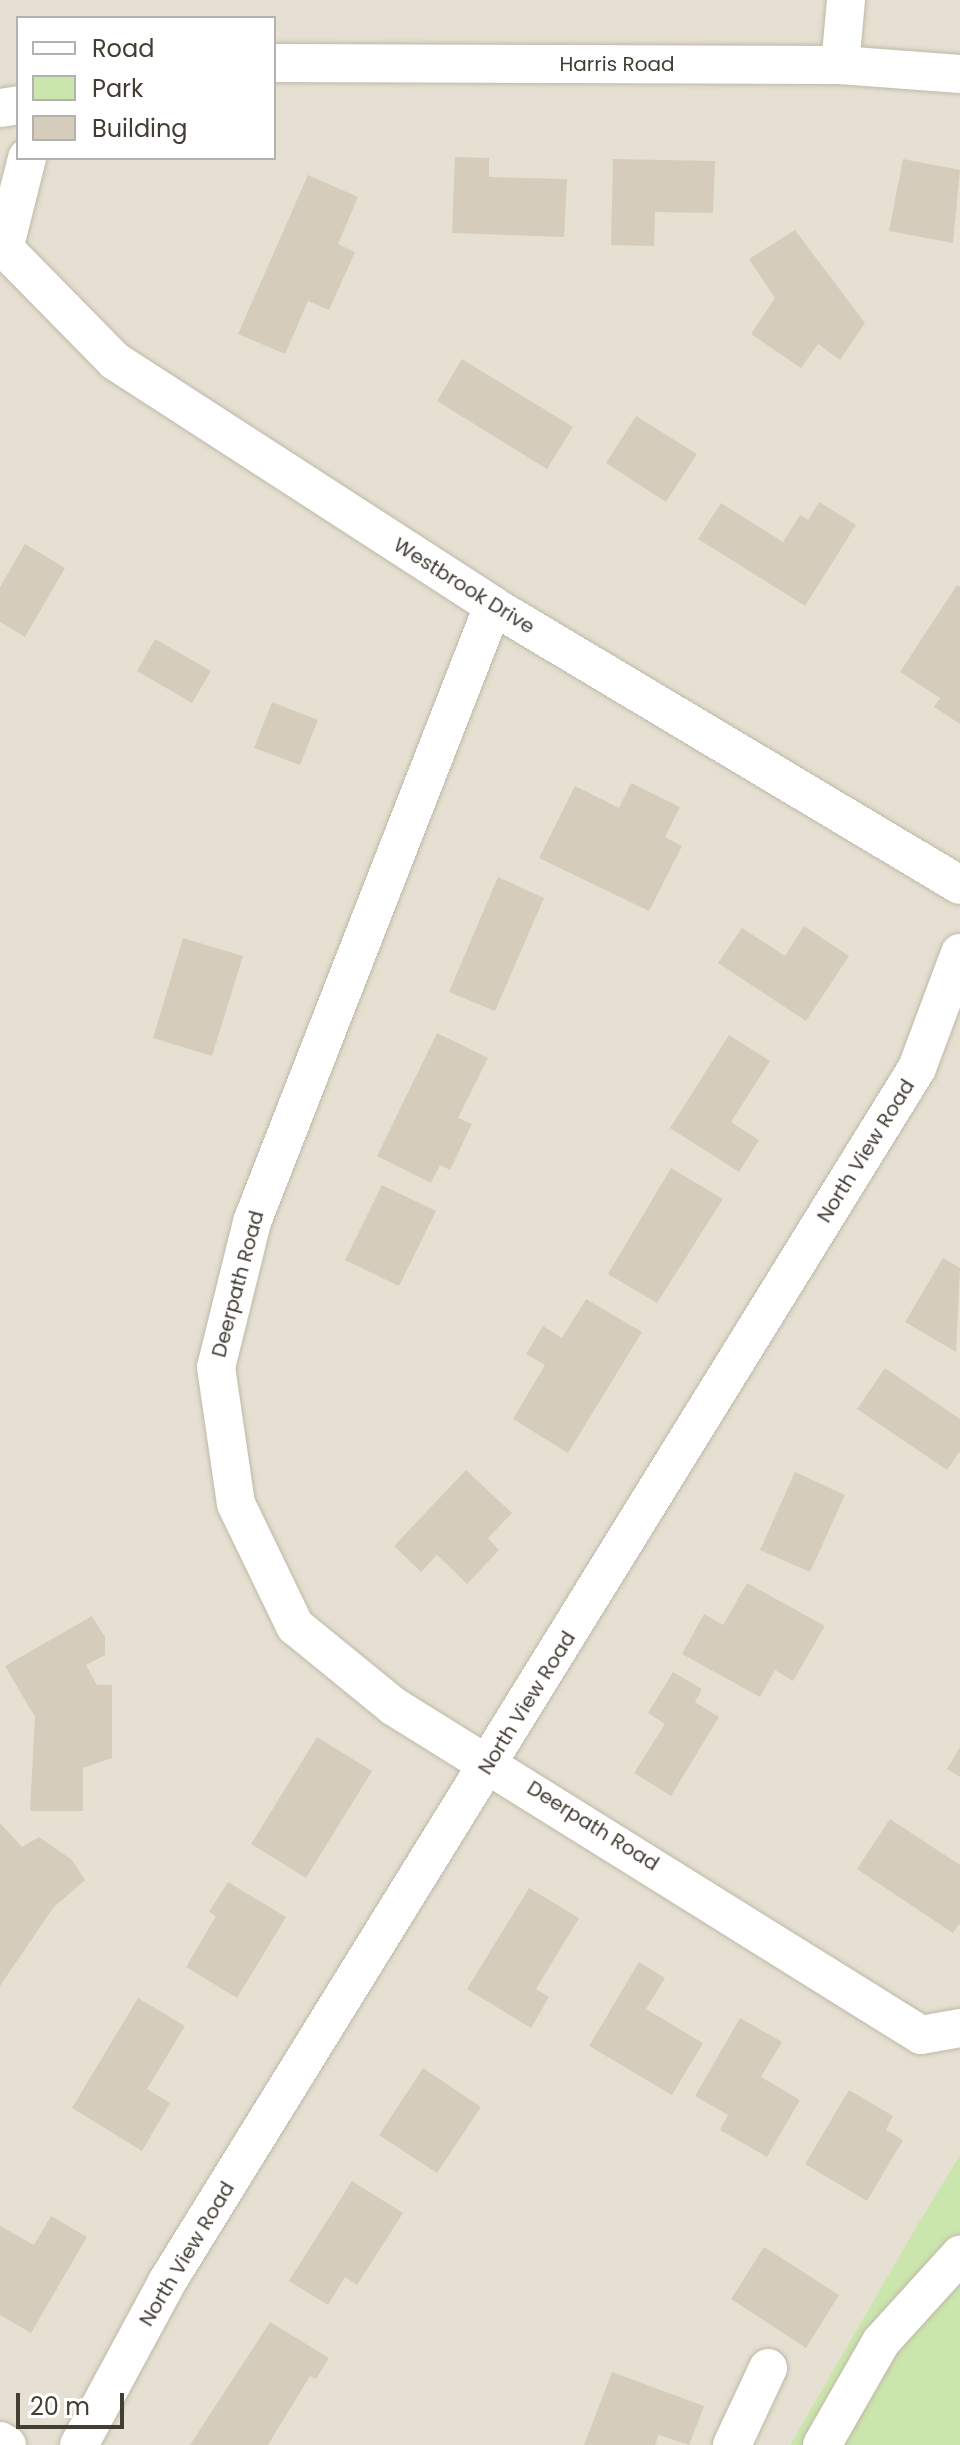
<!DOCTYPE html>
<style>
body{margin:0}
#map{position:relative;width:960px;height:2445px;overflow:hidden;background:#f1eee3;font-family:Poppins,sans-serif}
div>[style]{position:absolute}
.residential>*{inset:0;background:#e5e0d1}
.green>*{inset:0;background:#cae6ac}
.building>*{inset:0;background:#d6ccbc}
.roads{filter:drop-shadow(0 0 2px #c0b8a9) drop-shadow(0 0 2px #c0b8a9)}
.minor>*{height:38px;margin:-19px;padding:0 19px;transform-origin:19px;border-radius:19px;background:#fff}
span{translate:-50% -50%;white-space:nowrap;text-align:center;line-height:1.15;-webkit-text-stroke:8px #fff;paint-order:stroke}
.street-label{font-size:20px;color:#433e34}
.legend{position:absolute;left:16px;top:16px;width:260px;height:144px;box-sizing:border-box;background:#fff;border:2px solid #b4b2ae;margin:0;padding:10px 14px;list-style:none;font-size:24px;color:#433e34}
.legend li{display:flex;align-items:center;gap:16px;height:40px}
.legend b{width:40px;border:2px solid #b4b2ae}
.scale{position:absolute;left:16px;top:2393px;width:108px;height:36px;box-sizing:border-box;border:4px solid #433e34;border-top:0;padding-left:10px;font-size:24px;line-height:28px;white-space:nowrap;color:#433e34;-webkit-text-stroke:6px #fff;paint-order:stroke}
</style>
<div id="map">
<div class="residential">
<div style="clip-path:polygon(evenodd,0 0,960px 0,960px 2155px,790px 2445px,0 2445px,0 0,18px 18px,274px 18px,274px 158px,18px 158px,18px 18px)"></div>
</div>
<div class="green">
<div style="clip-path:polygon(960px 2155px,960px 2445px,790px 2445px,917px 2226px)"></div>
</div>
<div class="building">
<div style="clip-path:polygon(455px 157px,489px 158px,489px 177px,567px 179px,564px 237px,452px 233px)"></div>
<div style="clip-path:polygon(613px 159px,715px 161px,713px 213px,655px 212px,654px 246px,611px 245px)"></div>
<div style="clip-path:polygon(903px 159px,960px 170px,953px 243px,889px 231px)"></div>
<div style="clip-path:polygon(308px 175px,358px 197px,338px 244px,355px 252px,329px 310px,308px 301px,285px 354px,238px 334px)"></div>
<div style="clip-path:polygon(795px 230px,865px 323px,840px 360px,818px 344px,801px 368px,751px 334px,775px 298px,749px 259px)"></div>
<div style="clip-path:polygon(462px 359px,573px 427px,547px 469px,437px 401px)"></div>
<div style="clip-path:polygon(636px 416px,697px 454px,666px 502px,606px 463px)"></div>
<div style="clip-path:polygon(819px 502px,856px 525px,805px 606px,698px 539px,721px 503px,783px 542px,800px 515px,808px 520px)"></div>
<div style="clip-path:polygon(25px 544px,65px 568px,25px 637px,0 622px,0 587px)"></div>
<div style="clip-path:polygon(957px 585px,960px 587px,960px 724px,934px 707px,940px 698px,900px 672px)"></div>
<div style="clip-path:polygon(155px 639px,211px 671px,192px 703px,137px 671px)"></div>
<div style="clip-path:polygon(272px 702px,318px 720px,300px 765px,254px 748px)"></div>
<div style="clip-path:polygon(631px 783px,680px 807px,665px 837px,682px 846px,649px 911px,539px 858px,575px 786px,619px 808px)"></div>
<div style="clip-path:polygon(498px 877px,544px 898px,495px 1011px,449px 992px)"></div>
<div style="clip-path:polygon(804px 926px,849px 956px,806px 1021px,718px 963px,742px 928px,785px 956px)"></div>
<div style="clip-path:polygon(183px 938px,243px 956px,212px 1056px,153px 1038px)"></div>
<div style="clip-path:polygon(437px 1033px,488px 1058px,458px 1118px,472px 1124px,450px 1170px,440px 1165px,431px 1183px,377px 1156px)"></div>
<div style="clip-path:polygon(729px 1035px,770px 1061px,731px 1122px,759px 1140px,739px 1172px,670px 1128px)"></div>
<div style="clip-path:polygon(671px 1168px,723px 1199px,657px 1303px,608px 1274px)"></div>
<div style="clip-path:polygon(382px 1185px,436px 1211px,399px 1286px,345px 1260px)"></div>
<div style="clip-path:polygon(943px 1258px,960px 1268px,956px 1352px,905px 1322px)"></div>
<div style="clip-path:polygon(586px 1299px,642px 1332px,568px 1453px,513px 1419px,545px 1365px,526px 1354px,543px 1326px,562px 1338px)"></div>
<div style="clip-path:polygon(885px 1368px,960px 1419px,960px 1451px,947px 1470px,857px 1409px)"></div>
<div style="clip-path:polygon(466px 1470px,512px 1513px,488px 1538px,499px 1550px,467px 1584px,437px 1555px,421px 1572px,394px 1546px)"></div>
<div style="clip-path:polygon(795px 1472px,845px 1495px,810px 1572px,760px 1550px)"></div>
<div style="clip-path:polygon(747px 1583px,825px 1626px,793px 1681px,775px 1670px,760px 1697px,682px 1654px,704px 1614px,723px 1625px)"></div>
<div style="clip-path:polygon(92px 1616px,105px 1637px,105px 1655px,86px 1665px,97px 1685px,112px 1685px,112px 1758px,83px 1768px,83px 1811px,30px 1811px,35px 1717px,5px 1666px)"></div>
<div style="clip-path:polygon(673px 1672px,702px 1689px,695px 1702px,719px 1717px,671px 1796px,634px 1773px,665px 1724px,648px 1713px)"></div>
<div style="clip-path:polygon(317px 1737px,372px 1771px,306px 1878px,251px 1844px)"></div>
<div style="clip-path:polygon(960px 1747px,960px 1777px,947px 1769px)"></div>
<div style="clip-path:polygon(890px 1819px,960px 1865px,960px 1923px,953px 1933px,857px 1869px)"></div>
<div style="clip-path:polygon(0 1823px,22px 1847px,39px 1837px,72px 1860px,85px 1880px,53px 1908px,0 1986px)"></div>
<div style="clip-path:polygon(228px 1882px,286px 1917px,237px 1998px,186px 1967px,216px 1916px,209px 1912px)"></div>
<div style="clip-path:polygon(529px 1888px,579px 1918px,536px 1989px,549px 1997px,531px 2028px,467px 1989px)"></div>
<div style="clip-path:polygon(639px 1962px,665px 1978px,646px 2009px,703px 2043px,672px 2095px,589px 2046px)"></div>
<div style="clip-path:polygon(138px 1998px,185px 2026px,147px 2089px,170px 2103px,142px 2151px,72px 2108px)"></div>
<div style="clip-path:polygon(740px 2018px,782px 2042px,761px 2077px,800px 2100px,767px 2157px,720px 2130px,728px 2115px,695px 2096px)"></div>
<div style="clip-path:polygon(423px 2068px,481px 2107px,437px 2173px,379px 2135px)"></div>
<div style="clip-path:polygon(849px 2090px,893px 2116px,886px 2130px,903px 2140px,867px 2201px,805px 2164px)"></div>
<div style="clip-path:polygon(352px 2181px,403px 2213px,357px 2285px,345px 2277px,328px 2305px,289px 2281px)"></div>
<div style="clip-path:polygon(51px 2216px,87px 2237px,31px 2333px,0 2315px,0 2226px,34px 2245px)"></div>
<div style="clip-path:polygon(764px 2247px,839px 2295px,806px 2348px,731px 2299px)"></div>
<div style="clip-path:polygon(270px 2322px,329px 2358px,316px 2379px,310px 2376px,268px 2445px,190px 2445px)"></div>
<div style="clip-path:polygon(612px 2372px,704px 2406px,689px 2445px,659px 2435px,655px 2445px,584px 2445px)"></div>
</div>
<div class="roads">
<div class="minor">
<div style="left:274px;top:63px;width:566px;rotate:0.2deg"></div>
<div style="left:840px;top:65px;width:120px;rotate:4.3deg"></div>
<div style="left:840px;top:65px;width:65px;rotate:-84.7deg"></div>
<div style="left:0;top:108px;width:18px;rotate:-9deg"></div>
<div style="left:0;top:244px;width:164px;rotate:45.5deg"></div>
<div style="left:115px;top:361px;width:450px;rotate:32.9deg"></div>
<div style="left:493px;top:606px;width:544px;rotate:30.86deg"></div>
<div style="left:4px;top:249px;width:94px;rotate:-75.8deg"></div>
<div style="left:493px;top:606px;width:661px;rotate:111.37deg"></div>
<div style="left:252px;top:1222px;width:149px;rotate:103.9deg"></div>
<div style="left:216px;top:1367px;width:138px;rotate:81.7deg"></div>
<div style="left:236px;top:1504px;width:136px;rotate:64.2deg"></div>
<div style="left:295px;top:1626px;width:127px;rotate:39.2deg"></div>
<div style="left:393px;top:1706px;width:622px;rotate:31.93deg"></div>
<div style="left:921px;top:2035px;width:40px;rotate:-10deg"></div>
<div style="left:0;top:2441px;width:8px;rotate:30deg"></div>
<div style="left:79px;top:2445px;width:185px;rotate:-61.6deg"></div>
<div style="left:167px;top:2282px;width:1427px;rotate:-58.29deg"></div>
<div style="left:917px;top:1068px;width:123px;rotate:-69.5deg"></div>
<div style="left:732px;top:2445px;width:85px;rotate:-64.9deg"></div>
<div style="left:822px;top:2445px;width:119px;rotate:-60.2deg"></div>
<div style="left:881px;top:2342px;width:118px;rotate:-47.8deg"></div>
</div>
</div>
<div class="street-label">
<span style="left:617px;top:64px">Harris Road</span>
<span style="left:464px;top:586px;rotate:32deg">Westbrook Drive</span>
<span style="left:866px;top:1151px;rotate:-58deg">North View Road</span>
<span style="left:238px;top:1284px;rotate:-75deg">Deerpath Road</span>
<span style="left:527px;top:1703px;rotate:-58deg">North View Road</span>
<span style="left:593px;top:1826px;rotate:32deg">Deerpath Road</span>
<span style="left:187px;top:2254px;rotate:-59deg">North View Road</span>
</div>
<ul class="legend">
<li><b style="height:10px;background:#fff"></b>Road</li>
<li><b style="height:22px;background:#cae6ac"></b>Park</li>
<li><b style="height:22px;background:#d6ccbc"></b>Building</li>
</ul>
<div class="scale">20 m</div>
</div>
